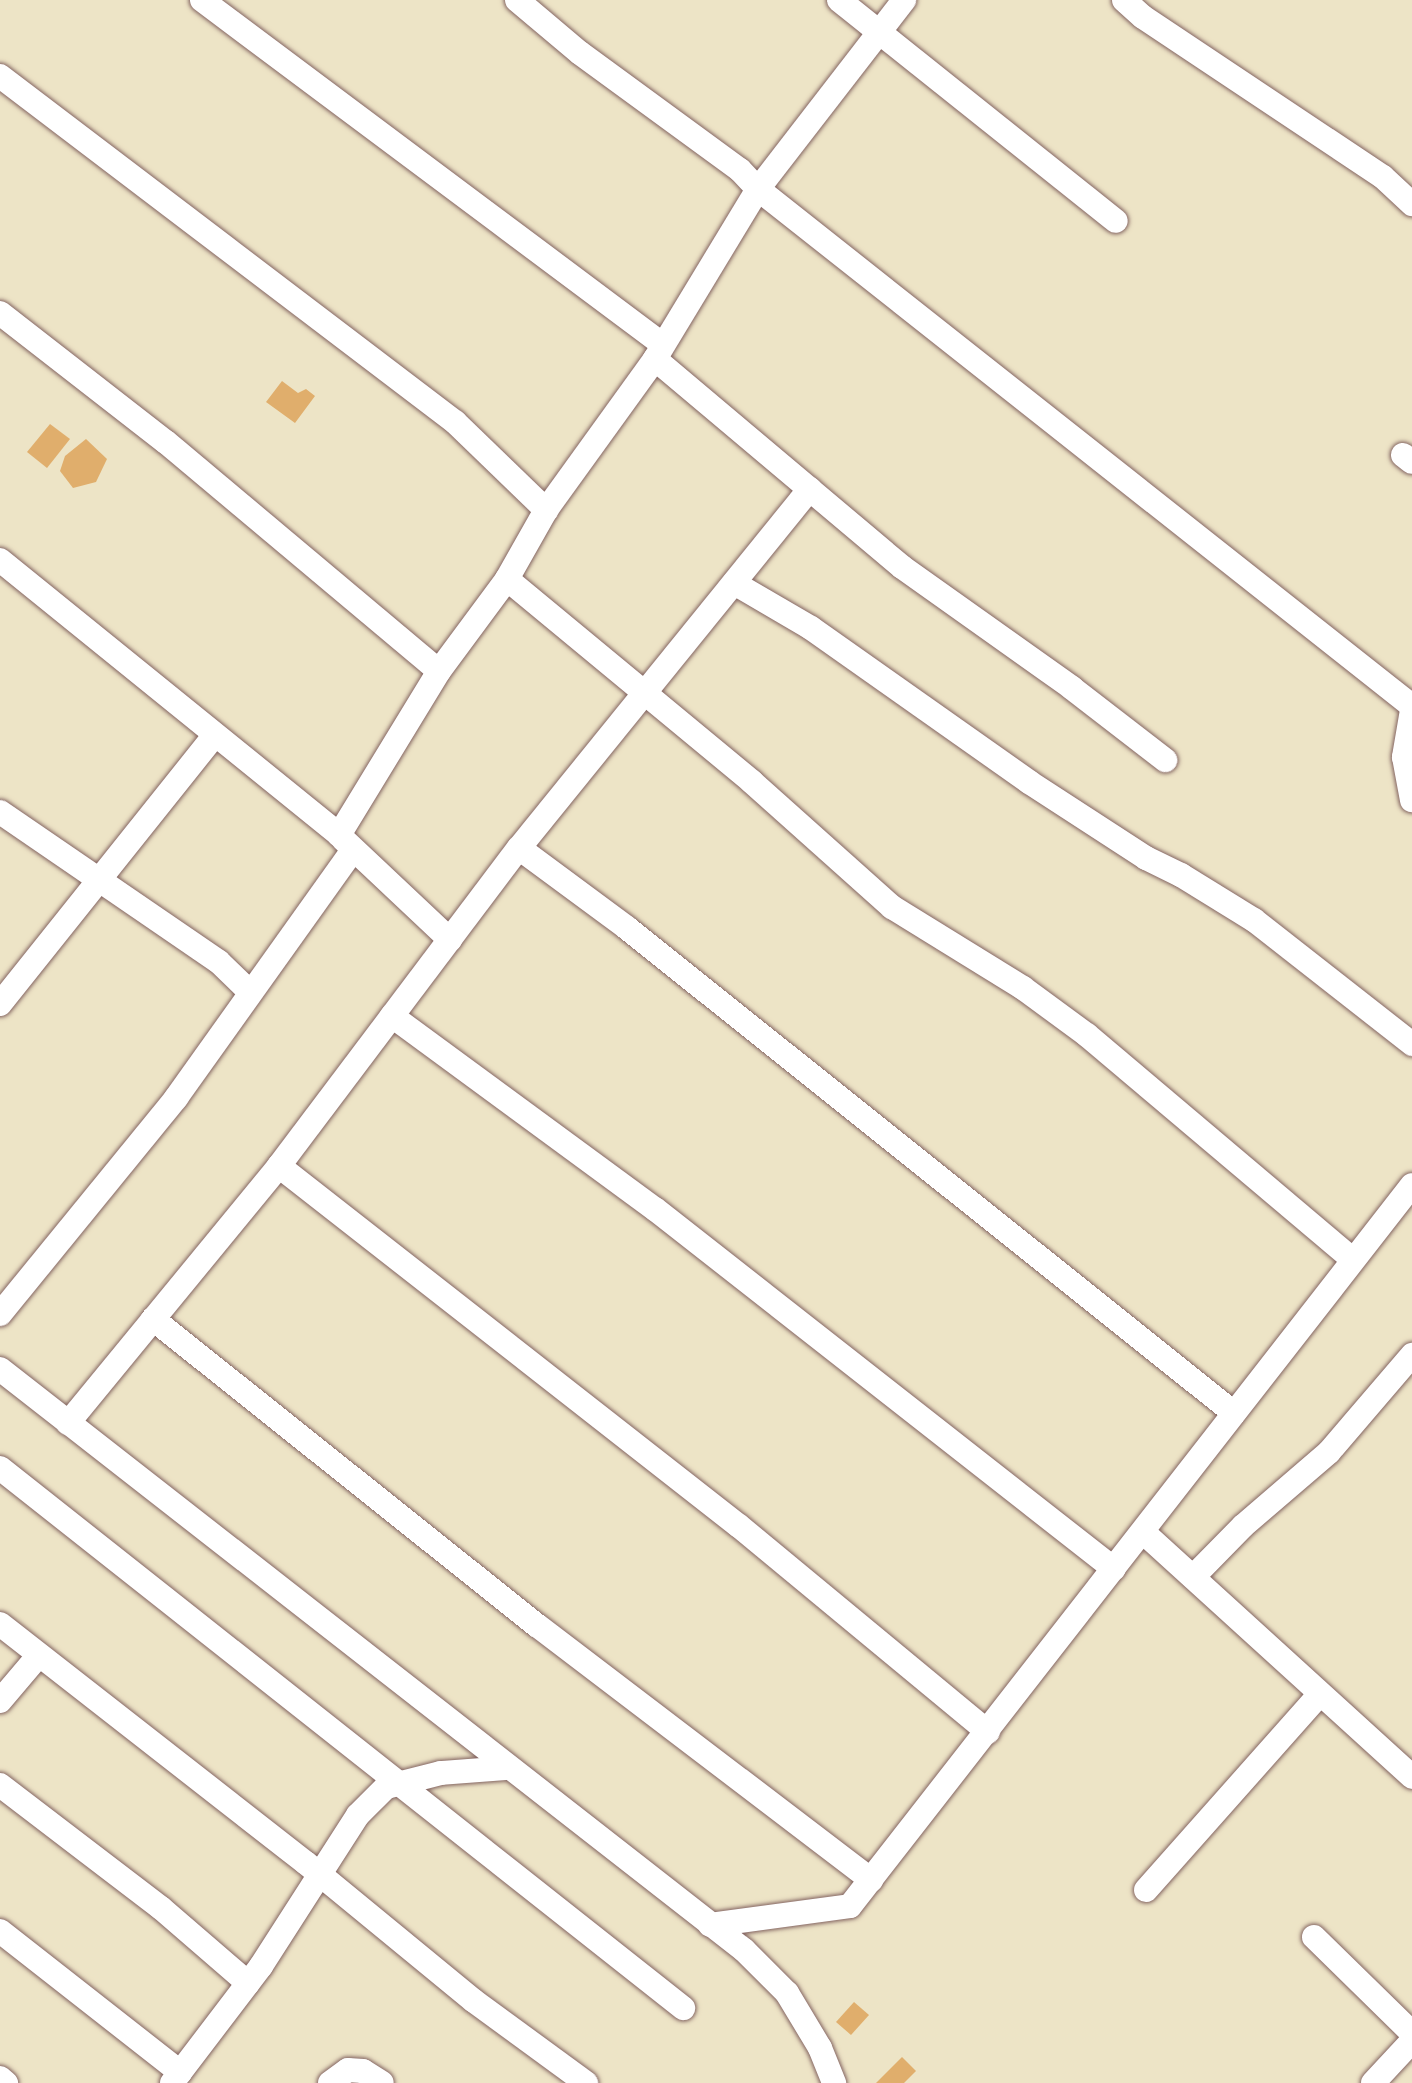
<!DOCTYPE html>
<style>
body{margin:0}
#map{position:relative;width:1412px;height:2083px;overflow:hidden;background:#ede4c6;font-family:"Shantell Sans",sans-serif}
div>[style]{position:absolute}
.building>*{inset:0;background:#e0ae6c}
.roads{filter:drop-shadow(0 0 2px #836461) drop-shadow(0 0 2px #836461)}
.minor>*{height:24px;margin:-12px;padding:0 12px;transform-origin:12px;border-radius:12px;background:#fff}
span{translate:-50% -50%;white-space:nowrap;text-align:center;line-height:1.15;-webkit-text-stroke:8px #f6f6f2;paint-order:stroke}
</style>
<div id="map">
<div class="building">
<div style="clip-path:polygon(282px 381px,298px 393px,306px 389px,315px 396px,295px 423px,266px 402px)"></div>
<div style="clip-path:polygon(50px 424px,70px 439px,47px 468px,27px 452px)"></div>
<div style="clip-path:polygon(86px 439px,107px 459px,96px 482px,73px 488px,60px 471px,65px 456px)"></div>
<div style="clip-path:polygon(854px 2002px,869px 2015px,851px 2035px,836px 2022px)"></div>
<div style="clip-path:polygon(902px 2057px,916px 2071px,904px 2083px,876px 2083px)"></div>
</div>
<div class="roads">
<div class="minor">
<div style="left:202px;top:0;width:574px;rotate:36.79deg"></div>
<div style="left:517px;top:0;width:82px;rotate:40.1deg"></div>
<div style="left:580px;top:53px;width:198px;rotate:36.2deg"></div>
<div style="left:740px;top:170px;width:26px;rotate:47deg"></div>
<div style="left:758px;top:189px;width:834px;rotate:38.33deg"></div>
<div style="left:839px;top:0;width:354px;rotate:38.6deg"></div>
<div style="left:1124px;top:0;width:25px;rotate:42deg"></div>
<div style="left:1143px;top:17px;width:288px;rotate:33.7deg"></div>
<div style="left:1383px;top:177px;width:40px;rotate:43deg"></div>
<div style="left:0;top:76px;width:572px;rotate:37.25deg"></div>
<div style="left:455px;top:422px;width:127px;rotate:44deg"></div>
<div style="left:0;top:313px;width:210px;rotate:37.9deg"></div>
<div style="left:166px;top:442px;width:356px;rotate:40deg"></div>
<div style="left:655px;top:359px;width:323px;rotate:40.1deg"></div>
<div style="left:902px;top:567px;width:209px;rotate:35.4deg"></div>
<div style="left:1072px;top:688px;width:118px;rotate:37.7deg"></div>
<div style="left:1403px;top:455px;width:11px;rotate:38deg"></div>
<div style="left:0;top:560px;width:437px;rotate:39deg"></div>
<div style="left:339px;top:835px;width:192px;rotate:-58.6deg"></div>
<div style="left:439px;top:671px;width:114px;rotate:-53.5deg"></div>
<div style="left:507px;top:579px;width:79px;rotate:-60.5deg"></div>
<div style="left:546px;top:510px;width:186px;rotate:-54.2deg"></div>
<div style="left:655px;top:359px;width:199px;rotate:-58.8deg"></div>
<div style="left:758px;top:189px;width:239px;rotate:-52.3deg"></div>
<div style="left:507px;top:579px;width:318px;rotate:39.6deg"></div>
<div style="left:752px;top:782px;width:188px;rotate:41.8deg"></div>
<div style="left:892px;top:907px;width:154px;rotate:31.7deg"></div>
<div style="left:1023px;top:988px;width:79px;rotate:36.3deg"></div>
<div style="left:1087px;top:1035px;width:348px;rotate:40.2deg"></div>
<div style="left:734px;top:583px;width:89px;rotate:30.3deg"></div>
<div style="left:811px;top:628px;width:267px;rotate:35.2deg"></div>
<div style="left:1029px;top:782px;width:140px;rotate:33deg"></div>
<div style="left:1146px;top:858px;width:39px;rotate:26deg"></div>
<div style="left:1181px;top:875px;width:86px;rotate:31.7deg"></div>
<div style="left:1254px;top:920px;width:201px;rotate:38.1deg"></div>
<div style="left:1412px;top:710px;width:48px;rotate:99.7deg"></div>
<div style="left:1404px;top:757px;width:44px;rotate:79.5deg"></div>
<div style="left:0;top:812px;width:265px;rotate:34.4deg"></div>
<div style="left:219px;top:962px;width:43px;rotate:44.1deg"></div>
<div style="left:343px;top:839px;width:147px;rotate:43.3deg"></div>
<div style="left:519px;top:848px;width:134px;rotate:36.5deg"></div>
<div style="left:627px;top:928px;width:777px;rotate:38.63deg"></div>
<div style="left:0;top:1004px;width:343px;rotate:-51.4deg"></div>
<div style="left:392px;top:1016px;width:326px;rotate:36.3deg"></div>
<div style="left:655px;top:1209px;width:583px;rotate:38.11deg"></div>
<div style="left:279px;top:1166px;width:584px;rotate:38.05deg"></div>
<div style="left:739px;top:1526px;width:323px;rotate:39.6deg"></div>
<div style="left:0;top:1314px;width:279px;rotate:-50.8deg"></div>
<div style="left:176px;top:1098px;width:305px;rotate:-54.5deg"></div>
<div style="left:153px;top:1319px;width:492px;rotate:38.6deg"></div>
<div style="left:538px;top:1626px;width:419px;rotate:37.3deg"></div>
<div style="left:0;top:1369px;width:944px;rotate:37.99deg"></div>
<div style="left:744px;top:1950px;width:61px;rotate:45deg"></div>
<div style="left:787px;top:1993px;width:64px;rotate:59deg"></div>
<div style="left:820px;top:2048px;width:38px;rotate:68deg"></div>
<div style="left:68px;top:1423px;width:333px;rotate:-50.6deg"></div>
<div style="left:279px;top:1166px;width:398px;rotate:-53deg"></div>
<div style="left:519px;top:848px;width:462px;rotate:-51deg"></div>
<div style="left:0;top:1468px;width:871px;rotate:38.33deg"></div>
<div style="left:1143px;top:1532px;width:364px;rotate:42.3deg"></div>
<div style="left:1193px;top:1577px;width:71px;rotate:-45.6deg"></div>
<div style="left:1243px;top:1526px;width:113px;rotate:-40.7deg"></div>
<div style="left:1329px;top:1452px;width:128px;rotate:-49.4deg"></div>
<div style="left:0;top:1624px;width:388px;rotate:38deg"></div>
<div style="left:306px;top:1863px;width:217px;rotate:39.4deg"></div>
<div style="left:474px;top:2001px;width:139px;rotate:36.2deg"></div>
<div style="left:0;top:1701px;width:60px;rotate:-49.7deg"></div>
<div style="left:0;top:1785px;width:203px;rotate:37.4deg"></div>
<div style="left:161px;top:1908px;width:115px;rotate:40.8deg"></div>
<div style="left:1146px;top:1890px;width:262px;rotate:-48.4deg"></div>
<div style="left:710px;top:1925px;width:141px;rotate:-7.7deg"></div>
<div style="left:850px;top:1906px;width:914px;rotate:-52.06deg"></div>
<div style="left:0;top:1931px;width:229px;rotate:38.1deg"></div>
<div style="left:1314px;top:1937px;width:137px;rotate:44.4deg"></div>
<div style="left:0;top:2078px;width:8px;rotate:40deg"></div>
<div style="left:172px;top:2083px;width:147px;rotate:-52.7deg"></div>
<div style="left:261px;top:1966px;width:179px;rotate:-57.3deg"></div>
<div style="left:358px;top:1815px;width:40px;rotate:-45deg"></div>
<div style="left:386px;top:1787px;width:57px;rotate:-14.3deg"></div>
<div style="left:441px;top:1773px;width:66px;rotate:-4.3deg"></div>
<div style="left:330px;top:2083px;width:22px;rotate:-36deg"></div>
<div style="left:348px;top:2070px;width:15px;rotate:4deg"></div>
<div style="left:363px;top:2071px;width:22px;rotate:32deg"></div>
<div style="left:1373px;top:2083px;width:57px;rotate:-47.1deg"></div>
</div>
</div>
</div>
